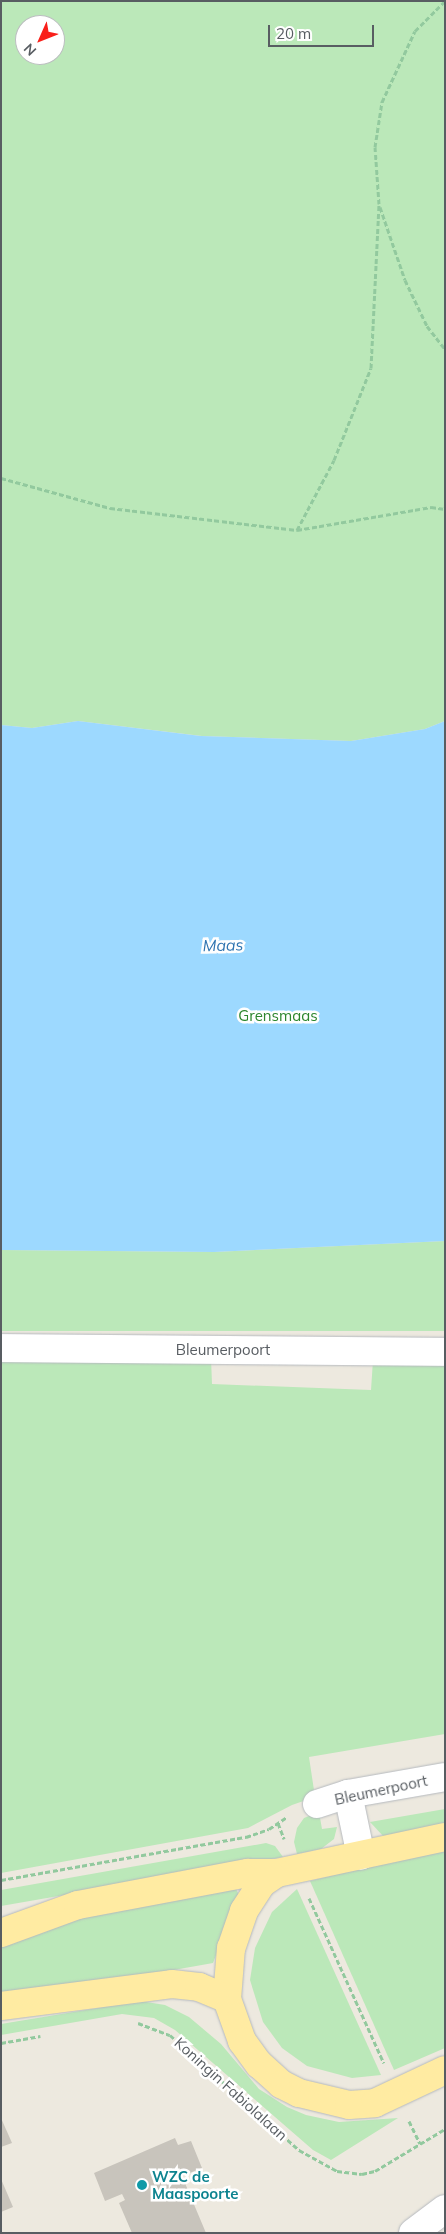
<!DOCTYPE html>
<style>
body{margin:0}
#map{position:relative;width:446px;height:2234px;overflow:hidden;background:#ede9df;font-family:Mulish,sans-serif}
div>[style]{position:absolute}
.green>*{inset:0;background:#bbe8b9}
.water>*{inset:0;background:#9dd9ff}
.building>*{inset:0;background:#c8c4bc}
.path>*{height:3px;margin-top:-1.5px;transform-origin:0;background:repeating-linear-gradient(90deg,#92c99e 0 5px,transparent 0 7.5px)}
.roads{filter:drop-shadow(0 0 1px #b5b9be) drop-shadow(0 0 1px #b5b9be)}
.minor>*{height:28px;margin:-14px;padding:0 14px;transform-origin:14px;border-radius:14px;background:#fff}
.major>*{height:28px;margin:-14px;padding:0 14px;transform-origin:14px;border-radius:14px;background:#ffeba2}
.dots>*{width:14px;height:14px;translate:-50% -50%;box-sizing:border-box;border:2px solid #fff;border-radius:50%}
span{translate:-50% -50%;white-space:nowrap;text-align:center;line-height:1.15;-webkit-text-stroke:5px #fff;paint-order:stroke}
.park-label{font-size:15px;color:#2d862d}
.street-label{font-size:15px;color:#585d62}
.culture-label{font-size:15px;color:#0d838f;font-weight:700}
.left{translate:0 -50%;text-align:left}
.water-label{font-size:16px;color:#3075b1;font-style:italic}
.frame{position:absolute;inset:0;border:2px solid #585d62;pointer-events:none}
.north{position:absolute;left:15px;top:15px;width:50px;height:50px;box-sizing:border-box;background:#fff;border:1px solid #bcbec0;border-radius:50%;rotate:226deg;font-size:14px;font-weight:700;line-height:20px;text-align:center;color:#585d62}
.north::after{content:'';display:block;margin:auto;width:18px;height:22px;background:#f9201a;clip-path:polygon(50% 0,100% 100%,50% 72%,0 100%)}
.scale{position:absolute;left:268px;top:25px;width:106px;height:22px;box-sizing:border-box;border:2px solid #585d62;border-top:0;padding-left:6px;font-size:15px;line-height:18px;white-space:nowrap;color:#585d62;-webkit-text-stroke:4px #fff;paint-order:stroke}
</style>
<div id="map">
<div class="green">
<div style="clip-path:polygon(evenodd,1px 1px,445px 1px,445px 721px,425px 729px,351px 741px,202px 736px,78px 721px,32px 728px,1px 725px,1px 1px,25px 25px,55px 25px,55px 55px,25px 55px,25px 25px)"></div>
<div style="clip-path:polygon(445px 1241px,445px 1331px,1px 1331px,1px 1250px,214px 1252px)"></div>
<div style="clip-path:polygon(1px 1355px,211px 1358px,212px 1384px,371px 1390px,373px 1360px,445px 1365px,445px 1734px,309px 1757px,315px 1797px,292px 1805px,248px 1828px,1px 1873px)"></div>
<div style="clip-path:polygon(445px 1809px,445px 1826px,384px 1837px,370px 1822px)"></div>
<div style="clip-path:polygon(319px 1812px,322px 1829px,337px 1827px,334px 1839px,321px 1849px,297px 1854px,294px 1842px,297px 1828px,304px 1818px)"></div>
<div style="clip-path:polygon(266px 1843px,275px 1846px,283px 1857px,1px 1906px,1px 1890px)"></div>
<div style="clip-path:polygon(445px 1847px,445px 2048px,394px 2070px,310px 1881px)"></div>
<div style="clip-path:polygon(236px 1889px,239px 1895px,213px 1963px,106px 1982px,1px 1992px,1px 1947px,96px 1913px)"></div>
<div style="clip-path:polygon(297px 1889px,381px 2075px,352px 2078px,307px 2066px,282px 2048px,263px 2022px,250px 1980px,255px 1948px,272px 1912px)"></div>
<div style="clip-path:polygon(140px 2001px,165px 2005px,189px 2017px,221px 2044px,259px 2089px,287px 2107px,306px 2115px,339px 2122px,398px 2118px,331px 2160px,313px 2150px,175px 2030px,154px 2018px,122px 2014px,1px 2035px,1px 2024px)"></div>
</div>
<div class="water">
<div style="clip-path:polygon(78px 721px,201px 736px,351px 741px,425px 729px,445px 721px,445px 1241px,214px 1252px,1px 1250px,1px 725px,32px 728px)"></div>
</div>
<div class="building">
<div style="clip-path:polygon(1px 2118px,12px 2143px,1px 2147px)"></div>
<div style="clip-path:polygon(175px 2138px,178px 2145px,191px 2141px,202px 2168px,182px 2176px,206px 2233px,132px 2233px,119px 2203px,125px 2200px,122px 2194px,105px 2201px,94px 2173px)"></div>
<div style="clip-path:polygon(1px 2179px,13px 2207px,1px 2212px)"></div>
</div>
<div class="path">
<div style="left:380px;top:207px;width:77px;rotate:71.1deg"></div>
<div style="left:405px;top:280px;width:51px;rotate:64.4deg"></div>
<div style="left:427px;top:326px;width:29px;rotate:52deg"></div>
<div style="left:1px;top:478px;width:113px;rotate:15.4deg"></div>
<div style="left:110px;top:508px;width:188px;rotate:6.7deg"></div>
<div style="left:297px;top:530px;width:136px;rotate:-9.7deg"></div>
<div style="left:431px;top:507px;width:14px;rotate:8deg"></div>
<div style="left:297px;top:530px;width:79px;rotate:-62.1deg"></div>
<div style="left:334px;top:460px;width:99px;rotate:-68.1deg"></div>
<div style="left:371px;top:368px;width:164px;rotate:-87.2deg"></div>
<div style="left:379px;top:204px;width:57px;rotate:-94deg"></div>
<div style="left:375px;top:147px;width:46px;rotate:-81.2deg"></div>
<div style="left:382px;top:102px;width:78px;rotate:-65.1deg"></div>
<div style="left:415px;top:31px;width:42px;rotate:-45deg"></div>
<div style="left:278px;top:1823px;width:17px;rotate:69deg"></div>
<div style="left:1px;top:1880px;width:249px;rotate:-10deg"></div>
<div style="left:246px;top:1837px;width:24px;rotate:-19deg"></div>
<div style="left:269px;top:1829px;width:22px;rotate:-34deg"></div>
<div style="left:309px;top:1898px;width:181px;rotate:65.6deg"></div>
<div style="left:138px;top:2023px;width:34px;rotate:21deg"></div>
<div style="left:170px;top:2035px;width:173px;rotate:41.7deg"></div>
<div style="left:299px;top:2150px;width:43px;rotate:28.9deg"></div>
<div style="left:337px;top:2171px;width:25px;rotate:7deg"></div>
<div style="left:362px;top:2174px;width:13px;rotate:-13deg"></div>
<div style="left:375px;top:2171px;width:82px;rotate:-31deg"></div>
<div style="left:1px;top:2043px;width:40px;rotate:-10deg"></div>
<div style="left:409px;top:2121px;width:25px;rotate:64deg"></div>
</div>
<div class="roads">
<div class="minor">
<div style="left:1px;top:1348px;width:444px;rotate:0.5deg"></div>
<div style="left:348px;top:1794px;width:63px;rotate:78.2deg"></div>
<div style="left:317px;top:1804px;width:33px;rotate:-18deg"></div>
<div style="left:348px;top:1794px;width:98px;rotate:-9.9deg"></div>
<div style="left:413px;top:2233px;width:40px;rotate:-37deg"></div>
</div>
<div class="major">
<div style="left:445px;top:1837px;width:172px;rotate:167.9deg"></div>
<div style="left:277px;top:1873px;width:18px;rotate:146deg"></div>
<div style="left:262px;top:1883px;width:33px;rotate:123deg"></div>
<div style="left:244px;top:1911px;width:39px;rotate:109deg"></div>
<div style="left:231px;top:1948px;width:51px;rotate:94.5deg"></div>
<div style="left:227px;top:1999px;width:45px;rotate:70.3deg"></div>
<div style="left:242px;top:2041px;width:29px;rotate:54deg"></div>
<div style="left:259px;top:2064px;width:30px;rotate:42deg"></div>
<div style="left:281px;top:2084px;width:20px;rotate:27deg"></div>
<div style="left:299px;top:2093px;width:51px;rotate:13.5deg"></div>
<div style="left:349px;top:2105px;width:26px;rotate:-4deg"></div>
<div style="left:375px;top:2103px;width:77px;rotate:-25.2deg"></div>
<div style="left:1px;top:1933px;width:82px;rotate:-20deg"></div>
<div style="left:78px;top:1905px;width:173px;rotate:-10.7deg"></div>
<div style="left:248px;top:1873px;width:29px"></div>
<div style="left:1px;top:2006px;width:172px;rotate:-7.3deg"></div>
<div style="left:172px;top:1984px;width:27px;rotate:6deg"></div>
<div style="left:199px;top:1987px;width:30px;rotate:23deg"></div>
</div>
</div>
<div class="dots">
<div style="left:142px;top:2185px;background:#0f9aa8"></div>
</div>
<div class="park-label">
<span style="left:278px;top:1016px">Grensmaas</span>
</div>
<div class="street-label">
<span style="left:223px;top:1350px">Bleumerpoort</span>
<span style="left:381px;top:1790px;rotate:-12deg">Bleumerpoort</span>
<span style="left:231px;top:2089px;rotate:42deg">Koningin Fabiolalaan</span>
</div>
<div class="culture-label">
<span class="left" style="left:152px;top:2185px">WZC de<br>Maaspoorte</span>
</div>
<div class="water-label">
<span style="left:223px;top:945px;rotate:-1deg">Maas</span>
</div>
<div class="frame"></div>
<div class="north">N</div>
<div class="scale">20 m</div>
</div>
